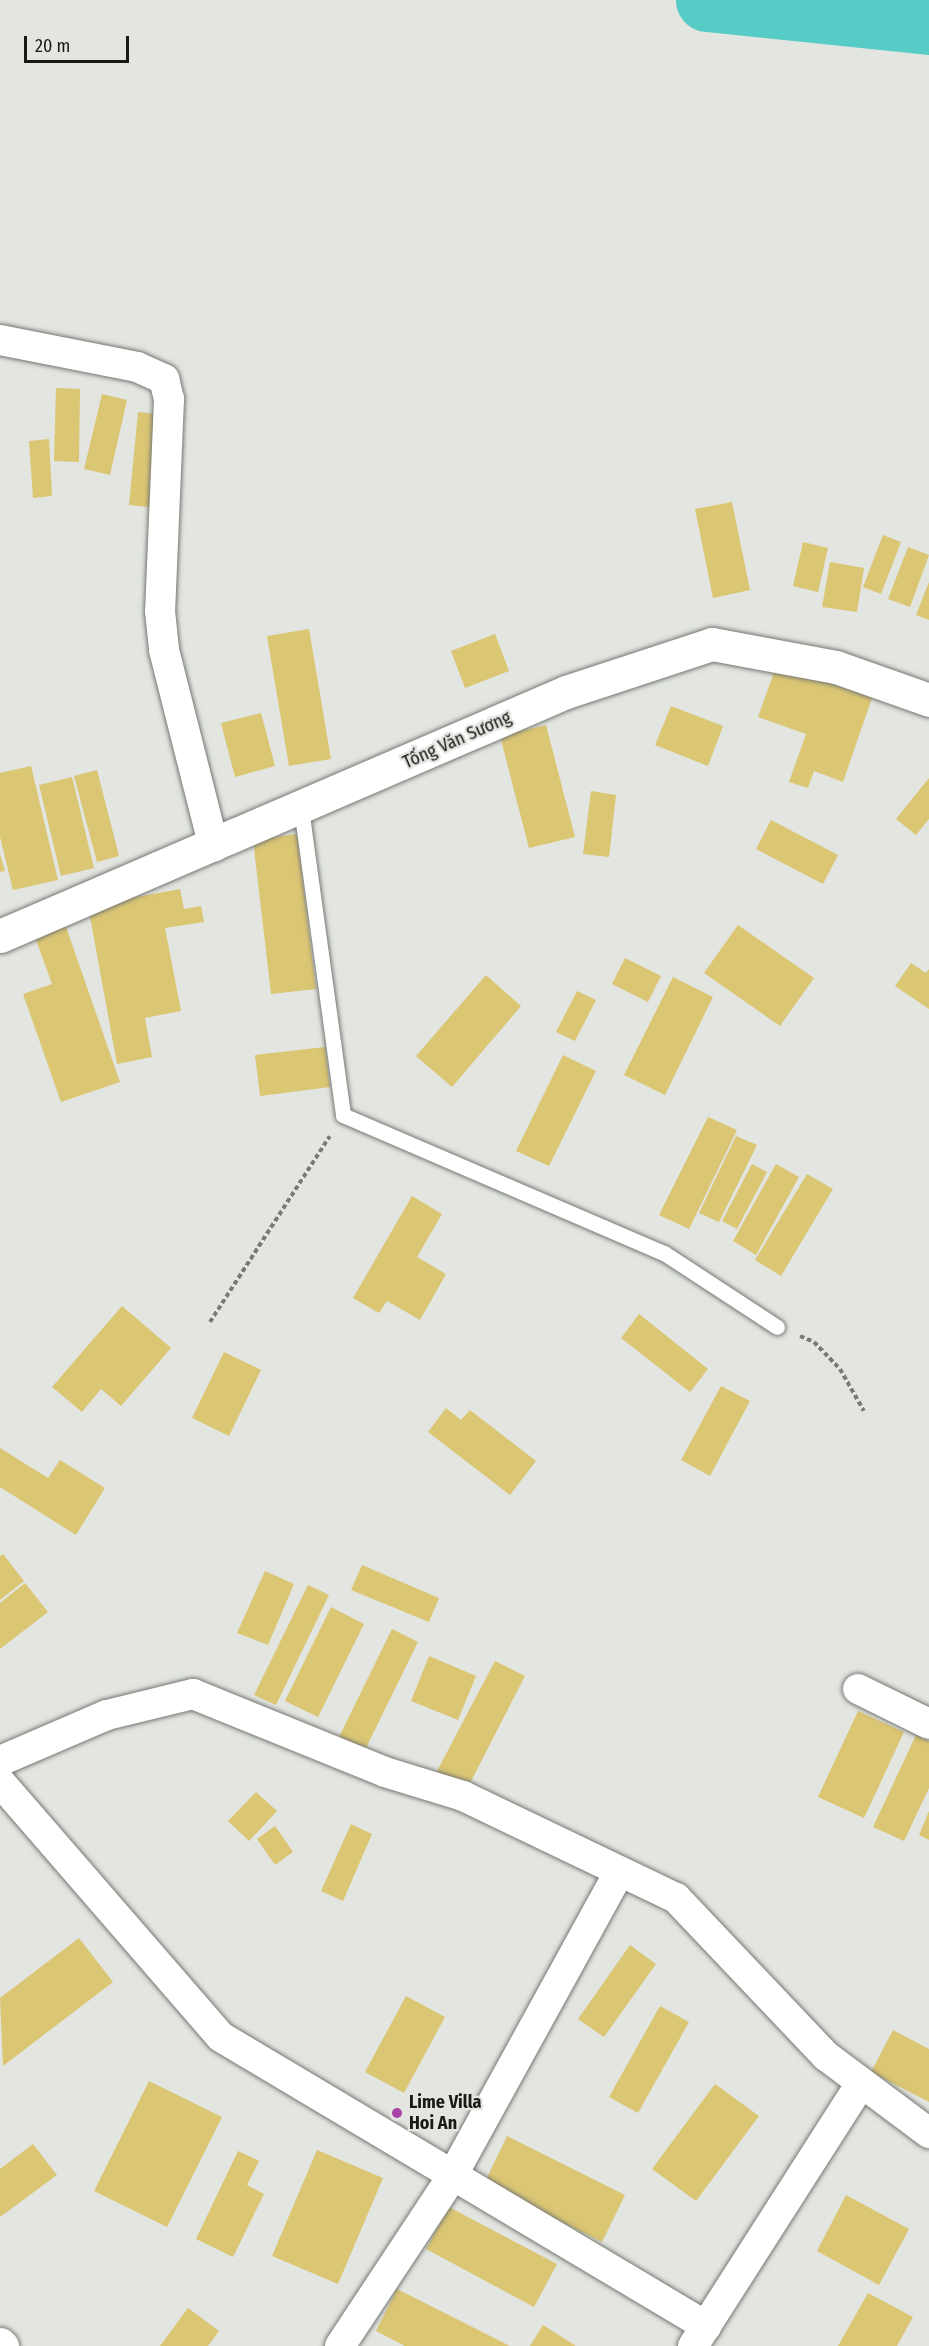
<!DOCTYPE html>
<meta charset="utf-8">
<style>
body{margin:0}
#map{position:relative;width:929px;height:2346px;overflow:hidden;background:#e2e5e0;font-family:"Fira Sans Condensed",sans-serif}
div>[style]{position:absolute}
.river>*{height:63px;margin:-31.5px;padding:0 31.5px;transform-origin:31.5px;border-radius:31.5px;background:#57cbc5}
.building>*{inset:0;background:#dbc674}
.path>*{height:4px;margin-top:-2px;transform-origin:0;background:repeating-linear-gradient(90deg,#797a78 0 4.5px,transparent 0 7.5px)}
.roads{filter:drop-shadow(0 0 2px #767873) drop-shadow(0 0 2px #767873)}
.service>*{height:15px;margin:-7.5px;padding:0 7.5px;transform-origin:7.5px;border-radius:7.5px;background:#fff}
.minor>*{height:30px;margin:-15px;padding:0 15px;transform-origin:15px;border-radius:15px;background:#fff}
.tertiary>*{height:33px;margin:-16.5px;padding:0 16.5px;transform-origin:16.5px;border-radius:16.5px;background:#fff}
.dots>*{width:16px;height:16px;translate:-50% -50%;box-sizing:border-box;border:3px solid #e2e5e0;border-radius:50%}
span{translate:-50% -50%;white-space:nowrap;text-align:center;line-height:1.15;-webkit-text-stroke:4.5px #e2e5e0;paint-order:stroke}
.street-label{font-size:18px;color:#191918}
.poi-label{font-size:18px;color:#191918;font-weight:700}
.left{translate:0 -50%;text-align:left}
.scale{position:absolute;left:24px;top:36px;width:105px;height:27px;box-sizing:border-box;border:3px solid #191918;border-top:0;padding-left:8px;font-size:18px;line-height:21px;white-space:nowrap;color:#191918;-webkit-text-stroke:4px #e2e5e0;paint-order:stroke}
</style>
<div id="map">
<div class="river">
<div style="left:707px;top:0;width:223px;rotate:5.9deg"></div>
</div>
<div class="building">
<div style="clip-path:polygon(56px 388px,80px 389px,79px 462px,54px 461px)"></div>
<div style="clip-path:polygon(102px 394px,127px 400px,110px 475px,84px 469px)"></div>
<div style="clip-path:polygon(138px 412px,166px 415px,157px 508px,129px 505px)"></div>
<div style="clip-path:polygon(49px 439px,52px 496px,33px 498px,29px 441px)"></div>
<div style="clip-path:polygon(732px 502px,750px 590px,713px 598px,695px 509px)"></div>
<div style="clip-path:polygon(883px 535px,901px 542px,881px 594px,863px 587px)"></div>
<div style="clip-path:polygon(803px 542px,828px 548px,818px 592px,793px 586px)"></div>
<div style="clip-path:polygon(908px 547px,929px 555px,910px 607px,888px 599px)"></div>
<div style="clip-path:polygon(830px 562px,864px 568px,857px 612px,822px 607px)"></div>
<div style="clip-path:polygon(929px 582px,929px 620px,916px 615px)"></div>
<div style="clip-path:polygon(309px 629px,331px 759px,289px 766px,267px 636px)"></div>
<div style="clip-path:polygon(495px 634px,509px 671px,465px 688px,451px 651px)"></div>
<div style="clip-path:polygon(777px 664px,872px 698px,843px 782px,814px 771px,808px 788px,789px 782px,806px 734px,758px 717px)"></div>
<div style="clip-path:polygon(671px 706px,723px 726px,708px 766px,655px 745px)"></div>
<div style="clip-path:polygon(261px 713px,275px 766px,235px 777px,221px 723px)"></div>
<div style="clip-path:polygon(546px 725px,575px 837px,529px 848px,500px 736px)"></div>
<div style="clip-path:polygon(31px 766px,58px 880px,13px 890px,0 837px,0 773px)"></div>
<div style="clip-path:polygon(97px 770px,119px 856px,97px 862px,74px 776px)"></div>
<div style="clip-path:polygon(72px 777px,94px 868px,61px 876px,39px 785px)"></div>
<div style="clip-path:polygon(929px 778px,929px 819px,916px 835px,896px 819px)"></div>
<div style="clip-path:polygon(591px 791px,616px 795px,609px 857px,583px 854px)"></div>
<div style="clip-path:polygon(771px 820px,838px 855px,823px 884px,756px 849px)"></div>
<div style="clip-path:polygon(297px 834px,316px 989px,271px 994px,253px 840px)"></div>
<div style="clip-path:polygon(0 854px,5px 871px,0 872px)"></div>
<div style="clip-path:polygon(180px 889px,184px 909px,201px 906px,204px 922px,165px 928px,181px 1011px,145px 1018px,152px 1057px,117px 1064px,88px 906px)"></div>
<div style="clip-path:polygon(738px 925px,814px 978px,780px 1026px,704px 973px)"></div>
<div style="clip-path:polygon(66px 927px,120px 1082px,61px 1102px,23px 994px,52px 984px,35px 937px)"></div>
<div style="clip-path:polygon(625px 958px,661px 976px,648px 1002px,612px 984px)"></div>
<div style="clip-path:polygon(911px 963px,926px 973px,929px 969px,929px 1009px,895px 986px)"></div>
<div style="clip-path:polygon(486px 975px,521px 1006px,452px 1087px,416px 1056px)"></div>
<div style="clip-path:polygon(673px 977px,713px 997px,665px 1095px,624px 1075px)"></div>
<div style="clip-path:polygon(577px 991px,596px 1000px,575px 1041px,556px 1032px)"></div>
<div style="clip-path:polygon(325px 1047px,330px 1087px,260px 1096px,255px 1055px)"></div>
<div style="clip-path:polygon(563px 1055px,596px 1071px,549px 1166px,516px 1151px)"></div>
<div style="clip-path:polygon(708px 1117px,737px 1130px,689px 1229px,659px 1215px)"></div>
<div style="clip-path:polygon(736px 1136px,757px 1145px,719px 1222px,699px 1213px)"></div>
<div style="clip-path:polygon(752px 1164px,767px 1172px,737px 1229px,722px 1221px)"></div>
<div style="clip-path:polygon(776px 1164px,799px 1177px,756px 1255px,733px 1241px)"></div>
<div style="clip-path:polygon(807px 1174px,833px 1189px,781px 1276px,755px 1260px)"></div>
<div style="clip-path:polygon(412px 1196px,442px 1214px,417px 1257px,446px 1274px,420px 1320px,387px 1301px,379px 1313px,353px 1298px)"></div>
<div style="clip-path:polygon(122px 1306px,171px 1348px,121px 1406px,101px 1389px,82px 1412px,52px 1387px)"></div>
<div style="clip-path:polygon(639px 1314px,708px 1369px,690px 1392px,621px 1338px)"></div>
<div style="clip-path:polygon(224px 1352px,261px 1370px,229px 1436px,192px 1418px)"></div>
<div style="clip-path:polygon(721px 1386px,750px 1401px,710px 1476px,681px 1460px)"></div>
<div style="clip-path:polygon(446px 1408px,461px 1420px,470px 1410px,536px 1461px,510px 1495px,428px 1432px)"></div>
<div style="clip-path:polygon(0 1448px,48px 1478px,60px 1460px,105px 1488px,76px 1535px,0 1487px)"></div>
<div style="clip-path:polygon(3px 1554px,24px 1581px,0 1600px,0 1556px)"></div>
<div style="clip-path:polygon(362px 1565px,439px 1598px,429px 1622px,351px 1590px)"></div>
<div style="clip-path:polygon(265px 1571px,294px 1584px,268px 1645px,237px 1633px)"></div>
<div style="clip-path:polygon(25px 1583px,48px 1612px,0 1649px,0 1603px)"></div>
<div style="clip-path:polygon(308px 1585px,329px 1595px,276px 1705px,254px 1695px)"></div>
<div style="clip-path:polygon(331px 1607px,364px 1624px,318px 1717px,285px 1701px)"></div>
<div style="clip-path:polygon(392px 1629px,418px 1642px,364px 1752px,338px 1739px)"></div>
<div style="clip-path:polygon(429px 1656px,476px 1676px,458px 1720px,411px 1701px)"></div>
<div style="clip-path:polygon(495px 1661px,525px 1676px,467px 1789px,436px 1773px)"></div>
<div style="clip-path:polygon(858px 1711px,904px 1732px,864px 1818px,818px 1797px)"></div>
<div style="clip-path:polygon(916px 1735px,929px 1741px,929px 1788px,904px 1841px,873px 1827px)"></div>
<div style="clip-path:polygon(256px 1792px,277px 1811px,249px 1841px,228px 1821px)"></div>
<div style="clip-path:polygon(929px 1811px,929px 1840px,919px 1835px)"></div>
<div style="clip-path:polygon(351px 1824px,372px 1834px,343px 1901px,321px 1891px)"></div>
<div style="clip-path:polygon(275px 1826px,293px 1852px,275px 1865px,257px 1839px)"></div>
<div style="clip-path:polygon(79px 1938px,113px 1982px,3px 2066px,0 1998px)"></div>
<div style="clip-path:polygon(630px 1945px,656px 1964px,604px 2037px,578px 2019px)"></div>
<div style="clip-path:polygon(406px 1996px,445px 2017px,404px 2093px,365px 2072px)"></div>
<div style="clip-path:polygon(660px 2006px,689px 2022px,638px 2113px,609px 2097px)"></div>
<div style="clip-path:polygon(893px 2030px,929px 2049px,929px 2102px,871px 2072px)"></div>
<div style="clip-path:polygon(149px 2081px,222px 2117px,167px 2227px,94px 2191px)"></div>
<div style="clip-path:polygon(715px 2084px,759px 2116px,696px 2201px,652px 2169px)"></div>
<div style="clip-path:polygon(507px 2136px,625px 2195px,602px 2242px,484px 2184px)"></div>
<div style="clip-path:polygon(33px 2144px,57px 2175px,0 2217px,0 2169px)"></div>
<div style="clip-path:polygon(317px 2150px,383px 2178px,338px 2284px,272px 2256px)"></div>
<div style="clip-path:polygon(238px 2151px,259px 2161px,247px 2185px,264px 2194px,233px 2257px,196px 2239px)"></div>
<div style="clip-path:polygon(846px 2195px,909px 2229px,879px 2285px,817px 2251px)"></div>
<div style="clip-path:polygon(449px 2207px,557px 2264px,534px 2307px,426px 2249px)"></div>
<div style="clip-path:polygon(397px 2289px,510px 2346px,405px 2346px,376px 2331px)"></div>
<div style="clip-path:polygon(868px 2293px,913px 2317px,897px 2346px,838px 2346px)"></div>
<div style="clip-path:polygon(188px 2308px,219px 2331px,208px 2346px,160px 2346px)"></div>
<div style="clip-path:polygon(543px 2325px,576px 2346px,530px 2346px)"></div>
</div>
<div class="path">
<div style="left:210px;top:1322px;width:221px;rotate:-57.2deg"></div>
<div style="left:800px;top:1336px;width:15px;rotate:23deg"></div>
<div style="left:814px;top:1342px;width:37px;rotate:46deg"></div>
<div style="left:840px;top:1369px;width:48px;rotate:60.3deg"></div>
</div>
<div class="roads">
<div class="service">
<div style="left:301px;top:808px;width:310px;rotate:82.2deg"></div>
<div style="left:343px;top:1115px;width:349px;rotate:23.3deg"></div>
<div style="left:664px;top:1253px;width:135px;rotate:33.2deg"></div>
</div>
<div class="minor">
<div style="left:0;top:340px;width:140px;rotate:11.1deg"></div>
<div style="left:137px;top:367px;width:30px;rotate:24deg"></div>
<div style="left:164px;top:379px;width:21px;rotate:76deg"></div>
<div style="left:169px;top:399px;width:212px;rotate:92.4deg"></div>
<div style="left:160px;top:611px;width:39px;rotate:84deg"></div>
<div style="left:164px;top:650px;width:203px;rotate:75.8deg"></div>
<div style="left:858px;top:1689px;width:79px;rotate:26.2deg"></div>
<div style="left:0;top:1761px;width:116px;rotate:-23.3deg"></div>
<div style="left:107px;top:1715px;width:89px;rotate:-13.7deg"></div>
<div style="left:193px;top:1694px;width:207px;rotate:22.1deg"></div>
<div style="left:385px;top:1772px;width:82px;rotate:17.1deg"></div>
<div style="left:463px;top:1796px;width:236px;rotate:25.6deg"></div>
<div style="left:676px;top:1898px;width:218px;rotate:46.5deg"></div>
<div style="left:826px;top:2056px;width:129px;rotate:36.8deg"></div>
<div style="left:0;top:1782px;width:337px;rotate:49.1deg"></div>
<div style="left:221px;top:2037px;width:565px;rotate:30.79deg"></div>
<div style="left:340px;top:2346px;width:201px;rotate:-56.5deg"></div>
<div style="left:451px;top:2178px;width:348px;rotate:-61.2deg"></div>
<div style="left:693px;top:2346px;width:312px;rotate:-57.4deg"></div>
</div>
<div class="tertiary">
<div style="left:0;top:936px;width:616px;rotate:-23.32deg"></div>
<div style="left:566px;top:692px;width:154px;rotate:-18.2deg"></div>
<div style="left:712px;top:644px;width:126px;rotate:10.5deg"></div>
<div style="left:836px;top:667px;width:99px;rotate:19.5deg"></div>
<div style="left:0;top:2344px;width:3px;rotate:45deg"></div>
</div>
</div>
<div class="dots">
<div style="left:397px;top:2113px;background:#a942a5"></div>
</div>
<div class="street-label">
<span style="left:457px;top:740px;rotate:-24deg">Tống Văn Sương</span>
</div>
<div class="poi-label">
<span class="left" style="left:409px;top:2113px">Lime Villa<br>Hoi An</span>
</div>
<div class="scale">20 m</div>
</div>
